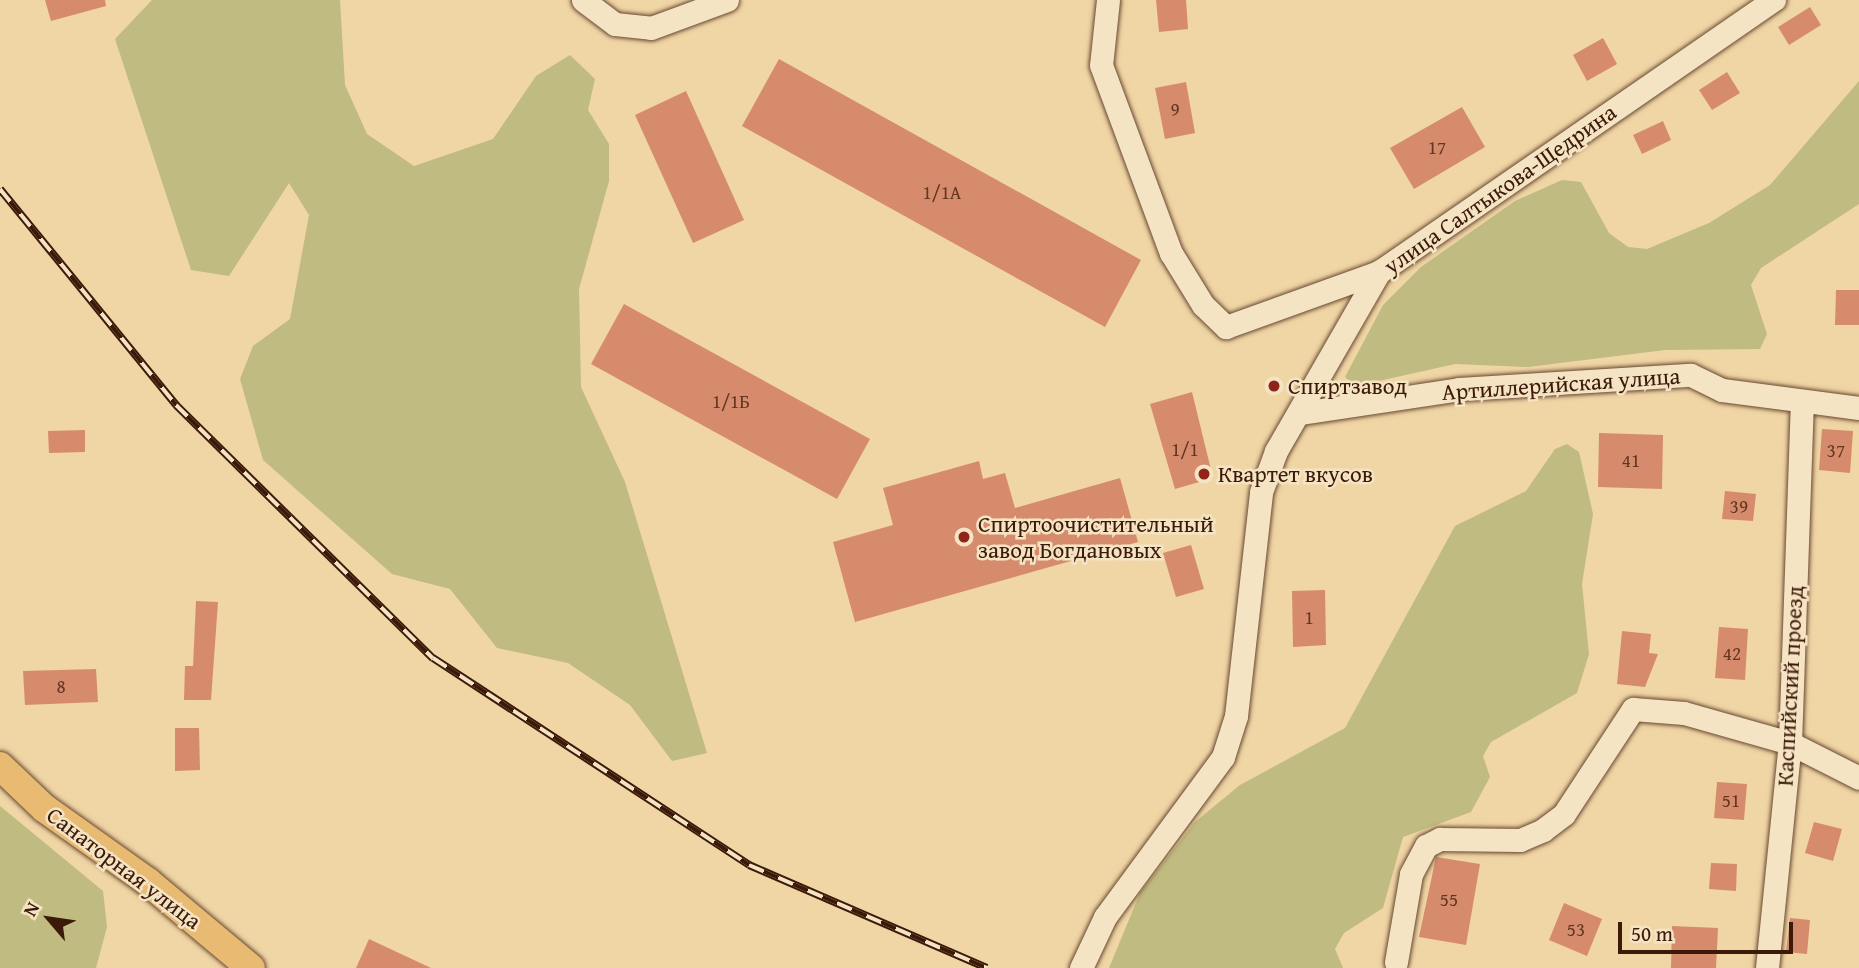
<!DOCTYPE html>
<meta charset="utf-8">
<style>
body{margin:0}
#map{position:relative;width:1859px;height:968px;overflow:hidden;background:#f0d5a5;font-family:"Gentium Book Plus",serif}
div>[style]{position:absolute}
.green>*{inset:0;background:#c0bb81}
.building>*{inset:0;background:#d68c6c}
.roads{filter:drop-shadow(0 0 2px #684931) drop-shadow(0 0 2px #684931)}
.minor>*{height:23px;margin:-11.5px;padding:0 11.5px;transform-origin:11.5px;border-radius:11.5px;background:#f5e4c4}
.major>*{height:28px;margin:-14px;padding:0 14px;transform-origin:14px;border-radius:14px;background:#e8ba72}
.rail>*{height:8px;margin-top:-4px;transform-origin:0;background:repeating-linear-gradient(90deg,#f5e4c4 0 16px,#3b1a0a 0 32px);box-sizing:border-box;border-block:2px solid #3b1a0a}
.dots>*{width:19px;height:19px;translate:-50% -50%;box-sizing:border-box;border:4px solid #f5e4c4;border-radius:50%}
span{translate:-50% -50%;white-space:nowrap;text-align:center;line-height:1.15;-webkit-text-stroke:5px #f5e4c4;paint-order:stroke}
.number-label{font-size:19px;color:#623622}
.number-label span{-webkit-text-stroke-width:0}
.street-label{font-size:23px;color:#3b1a0a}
.poi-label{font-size:23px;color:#3b1a0a}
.left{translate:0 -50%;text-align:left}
.north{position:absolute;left:14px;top:884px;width:70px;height:70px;-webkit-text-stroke:5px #f5e4c4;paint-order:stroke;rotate:299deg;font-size:19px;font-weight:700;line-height:28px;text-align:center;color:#3b1a0a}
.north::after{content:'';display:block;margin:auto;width:24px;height:32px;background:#3b1a0a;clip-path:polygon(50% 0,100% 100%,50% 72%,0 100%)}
.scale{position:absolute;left:1618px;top:922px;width:175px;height:32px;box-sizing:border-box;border:4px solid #3b1a0a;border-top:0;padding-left:9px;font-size:21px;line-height:24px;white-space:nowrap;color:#3b1a0a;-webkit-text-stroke:5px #f5e4c4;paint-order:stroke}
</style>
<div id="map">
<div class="green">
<div style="clip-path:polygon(152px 0,340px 0,345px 85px,367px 134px,414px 166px,493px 139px,536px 76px,570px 55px,595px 79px,588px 110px,609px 144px,609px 181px,579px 289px,581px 387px,625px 482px,707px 753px,672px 761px,630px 705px,568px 663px,497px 648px,450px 589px,392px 574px,263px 460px,240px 379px,253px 346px,290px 319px,309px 215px,289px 183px,229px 276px,191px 270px,115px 39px)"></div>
<div style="clip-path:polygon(1859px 81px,1859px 204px,1761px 268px,1751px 285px,1767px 334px,1760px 349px,1665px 350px,1528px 367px,1455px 364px,1356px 386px,1345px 377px,1383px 305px,1421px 267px,1515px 201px,1562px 180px,1581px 182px,1609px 233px,1628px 247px,1647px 249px,1709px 223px,1770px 185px)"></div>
<div style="clip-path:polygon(1567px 444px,1579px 452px,1593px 514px,1582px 584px,1589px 654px,1577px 693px,1491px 742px,1483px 756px,1490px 777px,1471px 812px,1403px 837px,1383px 908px,1344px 933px,1335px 949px,1343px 968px,1109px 968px,1140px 893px,1195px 822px,1240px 785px,1345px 728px,1455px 526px,1526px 491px,1555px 449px)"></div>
<div style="clip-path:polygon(0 806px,103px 891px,107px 927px,96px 968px,0 968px)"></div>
</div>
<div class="building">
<div style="clip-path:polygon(45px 0,105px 0,106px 6px,51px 21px)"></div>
<div style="clip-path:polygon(1156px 0,1186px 0,1188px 29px,1159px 32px)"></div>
<div style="clip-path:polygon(1810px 7px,1821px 25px,1789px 45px,1778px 27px)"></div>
<div style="clip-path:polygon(1603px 38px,1617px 64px,1587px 81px,1573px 55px)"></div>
<div style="clip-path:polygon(779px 59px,1141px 260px,1105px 327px,742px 126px)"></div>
<div style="clip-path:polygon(1727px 72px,1740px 93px,1712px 110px,1699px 90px)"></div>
<div style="clip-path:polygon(1186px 82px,1195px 133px,1165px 139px,1155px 88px)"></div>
<div style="clip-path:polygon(686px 91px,744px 220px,693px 243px,635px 115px)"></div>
<div style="clip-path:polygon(1462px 107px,1485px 147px,1414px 189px,1390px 148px)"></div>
<div style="clip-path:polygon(1663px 121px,1671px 140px,1642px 154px,1633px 135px)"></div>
<div style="clip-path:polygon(1836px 290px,1859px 290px,1859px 325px,1835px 325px)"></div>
<div style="clip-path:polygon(624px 304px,870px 439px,837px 499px,591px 364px)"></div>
<div style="clip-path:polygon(1192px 392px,1213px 478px,1175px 489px,1150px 404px)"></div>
<div style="clip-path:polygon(1822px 429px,1853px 431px,1850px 473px,1819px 470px)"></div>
<div style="clip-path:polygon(85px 430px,85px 452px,49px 453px,48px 431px)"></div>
<div style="clip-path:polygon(1599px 433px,1663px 435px,1662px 489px,1598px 487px)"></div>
<div style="clip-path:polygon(979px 461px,983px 479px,1005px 473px,1015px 508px,1120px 478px,1138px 542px,855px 622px,833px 542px,893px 525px,883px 488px)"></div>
<div style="clip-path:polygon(1725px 491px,1756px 494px,1753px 521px,1722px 519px)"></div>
<div style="clip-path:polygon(1191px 545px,1204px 589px,1176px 597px,1163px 553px)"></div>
<div style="clip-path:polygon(1325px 590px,1326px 645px,1293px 647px,1292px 591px)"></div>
<div style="clip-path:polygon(196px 601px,218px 602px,211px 700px,184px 700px,185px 666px,193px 666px)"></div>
<div style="clip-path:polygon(1719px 627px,1748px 629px,1745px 680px,1715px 678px)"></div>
<div style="clip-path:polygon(1622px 631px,1651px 634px,1649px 653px,1658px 654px,1645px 687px,1617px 684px)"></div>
<div style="clip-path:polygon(96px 669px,98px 702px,25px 705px,23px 671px)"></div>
<div style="clip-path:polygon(175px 728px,199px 728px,200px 770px,175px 771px)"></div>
<div style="clip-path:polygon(1717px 782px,1747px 784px,1744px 820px,1714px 818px)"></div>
<div style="clip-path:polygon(1814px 822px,1842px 829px,1833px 861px,1805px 853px)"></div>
<div style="clip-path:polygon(1436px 857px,1480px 864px,1466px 945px,1419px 937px)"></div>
<div style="clip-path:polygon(1711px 863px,1737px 864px,1736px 891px,1709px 889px)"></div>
<div style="clip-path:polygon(1564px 903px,1602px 919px,1587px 956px,1549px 940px)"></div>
<div style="clip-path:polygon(1790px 918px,1810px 920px,1807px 954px,1786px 952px)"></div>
<div style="clip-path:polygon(1672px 926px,1718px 928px,1716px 968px,1671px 968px)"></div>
<div style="clip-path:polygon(369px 939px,431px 968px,356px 968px)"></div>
</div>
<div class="roads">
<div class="minor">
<div style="left:583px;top:0;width:40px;rotate:37deg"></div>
<div style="left:615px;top:24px;width:36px;rotate:6deg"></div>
<div style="left:651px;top:28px;width:81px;rotate:-20.2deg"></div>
<div style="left:1108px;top:0;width:65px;rotate:96.1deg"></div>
<div style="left:1101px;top:65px;width:201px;rotate:69.6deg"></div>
<div style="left:1171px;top:253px;width:61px;rotate:58.4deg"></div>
<div style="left:1203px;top:305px;width:32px;rotate:44deg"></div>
<div style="left:1226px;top:327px;width:163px;rotate:-19.8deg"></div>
<div style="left:1301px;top:413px;width:160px;rotate:-8.6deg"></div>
<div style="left:1459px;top:389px;width:232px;rotate:-3.5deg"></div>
<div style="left:1691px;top:375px;width:34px;rotate:26deg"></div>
<div style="left:1722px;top:390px;width:138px;rotate:7.5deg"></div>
<div style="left:1396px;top:962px;width:89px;rotate:-80.3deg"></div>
<div style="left:1411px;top:874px;width:32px;rotate:-62deg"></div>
<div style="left:1426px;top:846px;width:16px;rotate:-27deg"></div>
<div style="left:1440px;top:839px;width:80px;rotate:0.7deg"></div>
<div style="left:1520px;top:840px;width:25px;rotate:-23deg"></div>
<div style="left:1543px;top:830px;width:26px;rotate:-37deg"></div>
<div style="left:1564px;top:814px;width:126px;rotate:-56.7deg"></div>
<div style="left:1633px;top:709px;width:51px;rotate:4.5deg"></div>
<div style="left:1684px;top:713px;width:110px;rotate:15.8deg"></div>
<div style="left:1790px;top:743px;width:77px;rotate:26.9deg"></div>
<div style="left:1081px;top:968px;width:56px;rotate:-64.8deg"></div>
<div style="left:1105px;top:917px;width:199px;rotate:-53.6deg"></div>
<div style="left:1223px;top:757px;width:43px;rotate:-72.4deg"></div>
<div style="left:1236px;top:716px;width:225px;rotate:-83.6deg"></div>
<div style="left:1261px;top:492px;width:44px;rotate:-69.9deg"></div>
<div style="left:1276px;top:451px;width:207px;rotate:-60.1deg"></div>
<div style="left:1379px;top:272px;width:480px;rotate:-34.6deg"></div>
<div style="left:1767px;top:968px;width:226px;rotate:-84.2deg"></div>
<div style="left:1790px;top:743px;width:340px;rotate:-88deg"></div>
</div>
<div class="major">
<div style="left:0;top:766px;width:61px;rotate:43.7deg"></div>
<div style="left:44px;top:808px;width:128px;rotate:35.4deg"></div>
<div style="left:148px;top:882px;width:134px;rotate:39.9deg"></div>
</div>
</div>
<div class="rail">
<div style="left:0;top:189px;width:279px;rotate:50.8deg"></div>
<div style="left:176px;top:405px;width:361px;rotate:44.6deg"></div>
<div style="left:433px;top:658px;width:378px;rotate:33.2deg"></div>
<div style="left:749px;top:865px;width:259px;rotate:23.4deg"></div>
</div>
<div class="dots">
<div style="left:1274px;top:386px;background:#8f2418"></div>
<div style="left:1204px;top:474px;background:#8f2418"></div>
<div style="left:964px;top:537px;background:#8f2418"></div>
</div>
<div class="number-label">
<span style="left:1175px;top:110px">9</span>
<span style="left:1437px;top:148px">17</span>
<span style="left:942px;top:193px">1/1А</span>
<span style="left:731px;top:402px">1/1Б</span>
<span style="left:1185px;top:450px">1/1</span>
<span style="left:1836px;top:451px">37</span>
<span style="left:1631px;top:461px">41</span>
<span style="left:1739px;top:507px">39</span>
<span style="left:1309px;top:618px">1</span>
<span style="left:1732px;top:654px">42</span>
<span style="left:61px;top:687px">8</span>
<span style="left:1731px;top:801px">51</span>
<span style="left:1449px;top:900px">55</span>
<span style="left:1576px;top:930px">53</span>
</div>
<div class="street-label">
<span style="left:1500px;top:189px;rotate:-35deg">улица Салтыкова-Щедрина</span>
<span style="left:1561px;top:384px;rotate:-4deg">Артиллерийская улица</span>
<span style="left:1790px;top:686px;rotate:-87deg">Каспийский проезд</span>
<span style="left:124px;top:868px;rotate:37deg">Санаторная улица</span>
</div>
<div class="poi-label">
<span class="left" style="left:1288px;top:386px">Спиртзавод</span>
<span class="left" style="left:1218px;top:474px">Квартет вкусов</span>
<span class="left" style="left:978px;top:537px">Спиртоочистительный<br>завод Богдановых</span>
</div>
<div class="north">N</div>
<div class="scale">50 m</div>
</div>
